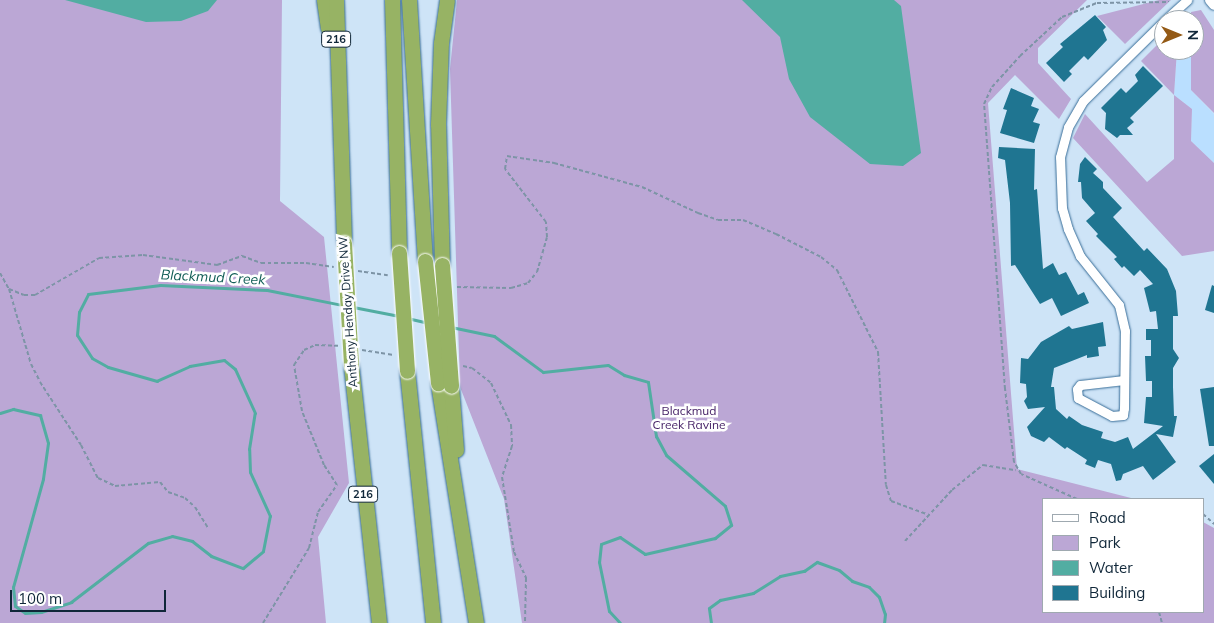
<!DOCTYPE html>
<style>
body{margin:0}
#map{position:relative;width:1214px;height:623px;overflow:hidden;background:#cee4f7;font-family:Mulish,sans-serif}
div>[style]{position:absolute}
.built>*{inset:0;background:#badfff}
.green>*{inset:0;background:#bba7d5}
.water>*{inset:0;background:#52ada2}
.stream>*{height:3px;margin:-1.5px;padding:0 1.5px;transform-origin:1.5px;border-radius:1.5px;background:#52ada2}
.building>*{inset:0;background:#1f7591}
.path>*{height:2px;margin-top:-1px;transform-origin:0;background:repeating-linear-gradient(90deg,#7d94a6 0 4px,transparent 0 6.5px)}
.roads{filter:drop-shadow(0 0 1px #386d98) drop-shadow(0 0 1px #386d98)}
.minor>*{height:9px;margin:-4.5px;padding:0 4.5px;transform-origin:4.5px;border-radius:4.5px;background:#fff}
.tertiary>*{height:10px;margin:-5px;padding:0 5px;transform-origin:5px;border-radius:5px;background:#fff}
.motorway>*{height:15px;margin:-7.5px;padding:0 7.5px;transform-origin:7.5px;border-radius:7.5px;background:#97b364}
.bridges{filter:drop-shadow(0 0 1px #fff) drop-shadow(0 0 1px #fff)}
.motorway-bridge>*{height:15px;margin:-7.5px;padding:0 7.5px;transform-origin:7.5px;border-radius:7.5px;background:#97b364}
span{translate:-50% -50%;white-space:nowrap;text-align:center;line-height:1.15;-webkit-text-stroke:5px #fff;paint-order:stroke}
.shield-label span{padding:1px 4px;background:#fff;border:1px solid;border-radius:4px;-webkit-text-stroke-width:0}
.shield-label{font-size:11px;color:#102739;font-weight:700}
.street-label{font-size:12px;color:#102739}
.park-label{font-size:12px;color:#421d63}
.water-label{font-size:14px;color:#115e56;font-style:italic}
.legend{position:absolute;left:1042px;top:498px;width:162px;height:115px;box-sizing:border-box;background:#fff;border:1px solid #9fa9b0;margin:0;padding:6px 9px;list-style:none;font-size:15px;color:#102739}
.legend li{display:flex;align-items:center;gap:10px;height:25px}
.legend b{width:25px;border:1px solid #9fa9b0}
.north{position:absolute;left:1154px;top:10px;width:50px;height:50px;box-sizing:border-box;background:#fff;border:1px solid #9fa9b0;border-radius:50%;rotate:90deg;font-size:14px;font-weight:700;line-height:20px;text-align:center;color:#102739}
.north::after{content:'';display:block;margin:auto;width:18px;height:22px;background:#945a16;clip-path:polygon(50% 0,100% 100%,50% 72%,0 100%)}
.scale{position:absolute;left:10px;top:590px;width:156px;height:22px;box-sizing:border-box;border:2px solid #102739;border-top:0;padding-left:6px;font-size:15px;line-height:18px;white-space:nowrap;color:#102739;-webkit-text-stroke:4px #fff;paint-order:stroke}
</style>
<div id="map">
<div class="built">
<div style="clip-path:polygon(1177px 50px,1191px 50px,1191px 90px,1214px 114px,1214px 163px,1191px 141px,1192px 109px,1174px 95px)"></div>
</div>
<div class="green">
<div style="clip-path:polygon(0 0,282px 0,280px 201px,324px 237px,349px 483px,318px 537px,326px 623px,0 623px)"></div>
<div style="clip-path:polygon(457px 0,1087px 0,1038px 48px,1038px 63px,1071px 99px,1059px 119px,1015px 75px,988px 103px,1017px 469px,1135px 499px,1043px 499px,1043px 612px,1203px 612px,1203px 522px,1214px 528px,1214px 623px,522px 623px,504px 499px,460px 387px,450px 69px)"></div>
<div style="clip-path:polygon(1159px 0,1171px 0,1125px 44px,1097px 16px)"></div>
<div style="clip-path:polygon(1201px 10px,1214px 30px,1214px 113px,1191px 90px,1191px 50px,1194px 50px,1191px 12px)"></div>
<div style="clip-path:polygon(1164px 38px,1164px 50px,1177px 50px,1174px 95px,1192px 109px,1191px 141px,1214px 163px,1214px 251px,1182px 256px,1073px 138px,1085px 114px,1147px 182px,1174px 159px,1174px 95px,1141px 61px)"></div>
</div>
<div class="water">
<div style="clip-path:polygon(65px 0,217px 0,208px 11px,181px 21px,146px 22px)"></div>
<div style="clip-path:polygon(742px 0,894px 0,901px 6px,921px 153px,903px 166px,870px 164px,810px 117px,789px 79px,780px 37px)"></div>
</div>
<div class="stream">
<div style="left:353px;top:307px;width:47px;rotate:11.1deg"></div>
<div style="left:407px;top:318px;width:22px;rotate:13deg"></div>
<div style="left:451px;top:327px;width:44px;rotate:11.8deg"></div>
<div style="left:494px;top:336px;width:61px;rotate:36.3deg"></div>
<div style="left:543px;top:372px;width:65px;rotate:-6.1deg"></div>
<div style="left:608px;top:365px;width:19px;rotate:32deg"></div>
<div style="left:624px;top:375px;width:25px;rotate:16deg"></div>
<div style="left:648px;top:382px;width:55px;rotate:81.6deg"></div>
<div style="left:656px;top:436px;width:21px;rotate:62deg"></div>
<div style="left:666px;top:455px;width:78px;rotate:40.8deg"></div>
<div style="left:725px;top:506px;width:20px;rotate:72deg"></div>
<div style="left:731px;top:525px;width:21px;rotate:141deg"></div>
<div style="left:715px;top:538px;width:72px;rotate:167.1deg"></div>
<div style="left:645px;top:554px;width:30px;rotate:-146deg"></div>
<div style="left:620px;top:537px;width:20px;rotate:160deg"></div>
<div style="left:601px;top:544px;width:18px;rotate:96deg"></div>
<div style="left:599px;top:562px;width:50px;rotate:78.5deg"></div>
<div style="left:609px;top:611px;width:16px;rotate:47deg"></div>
<div style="left:0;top:413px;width:14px;rotate:-17deg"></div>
<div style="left:13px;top:409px;width:28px;rotate:13deg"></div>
<div style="left:40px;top:415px;width:29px;rotate:74deg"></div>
<div style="left:48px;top:443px;width:36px;rotate:98deg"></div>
<div style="left:43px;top:479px;width:112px;rotate:105.5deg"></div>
<div style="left:13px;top:587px;width:19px;rotate:84deg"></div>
<div style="left:15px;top:606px;width:12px;rotate:35deg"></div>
<div style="left:25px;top:613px;width:16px;rotate:-4deg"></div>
<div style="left:41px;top:612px;width:32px;rotate:-18deg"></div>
<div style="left:71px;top:602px;width:97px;rotate:-37.5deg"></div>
<div style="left:148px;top:543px;width:25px;rotate:-16deg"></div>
<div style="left:172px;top:536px;width:21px;rotate:14deg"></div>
<div style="left:192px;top:541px;width:24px;rotate:38deg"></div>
<div style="left:211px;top:556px;width:34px;rotate:21deg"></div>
<div style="left:243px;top:568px;width:26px;rotate:-40deg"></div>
<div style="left:263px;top:551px;width:36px;rotate:-79deg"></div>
<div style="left:270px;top:516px;width:48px;rotate:-114.4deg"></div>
<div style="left:250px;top:472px;width:23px;rotate:-92deg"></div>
<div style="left:249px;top:449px;width:36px;rotate:-81deg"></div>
<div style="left:255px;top:413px;width:48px;rotate:-114.4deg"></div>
<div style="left:235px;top:369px;width:14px;rotate:-141deg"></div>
<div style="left:224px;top:360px;width:35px;rotate:170deg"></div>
<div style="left:190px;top:366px;width:36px;rotate:156deg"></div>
<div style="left:157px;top:381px;width:51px;rotate:-164.1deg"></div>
<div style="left:108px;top:367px;width:18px;rotate:-151deg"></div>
<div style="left:92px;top:358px;width:27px;rotate:-123deg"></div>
<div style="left:77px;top:335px;width:23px;rotate:-85deg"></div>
<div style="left:79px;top:312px;width:20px;rotate:-63deg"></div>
<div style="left:88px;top:294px;width:73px;rotate:-7.1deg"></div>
<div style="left:160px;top:285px;width:107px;rotate:2.7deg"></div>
<div style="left:267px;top:290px;width:76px;rotate:11.3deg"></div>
<div style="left:711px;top:623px;width:15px;rotate:-98deg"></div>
<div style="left:709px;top:608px;width:14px;rotate:-36deg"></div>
<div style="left:720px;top:600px;width:34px;rotate:-12deg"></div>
<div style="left:753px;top:593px;width:32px;rotate:-32deg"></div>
<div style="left:780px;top:576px;width:25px;rotate:-12deg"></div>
<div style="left:804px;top:571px;width:16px;rotate:-35deg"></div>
<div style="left:817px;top:562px;width:23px;rotate:20deg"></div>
<div style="left:839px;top:570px;width:17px;rotate:40deg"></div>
<div style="left:852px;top:581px;width:18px;rotate:19deg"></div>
<div style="left:869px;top:587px;width:14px;rotate:45deg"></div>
<div style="left:879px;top:597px;width:18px;rotate:71deg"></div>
<div style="left:885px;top:614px;width:9px;rotate:96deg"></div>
</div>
<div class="building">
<div style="clip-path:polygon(1095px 15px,1106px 27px,1103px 30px,1107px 40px,1088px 60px,1084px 56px,1069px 71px,1072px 74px,1064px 82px,1046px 63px,1063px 47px,1060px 44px)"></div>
<div style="clip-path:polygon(1143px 66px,1163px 86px,1130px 118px,1134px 122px,1127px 128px,1133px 135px,1120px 135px,1117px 138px,1105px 129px,1106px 113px,1101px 108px,1121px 88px,1126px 93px,1138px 81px,1135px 75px)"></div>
<div style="clip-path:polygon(1011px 88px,1034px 98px,1031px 106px,1039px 109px,1033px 122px,1040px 124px,1034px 143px,1000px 133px,1007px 110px,1003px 109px)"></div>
<div style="clip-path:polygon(999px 147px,1035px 149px,1034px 190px,1037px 189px,1043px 269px,1053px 263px,1059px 275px,1066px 272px,1078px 295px,1084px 292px,1089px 303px,1061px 316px,1052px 298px,1040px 304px,1015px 265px,1011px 266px,1010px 203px,1005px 160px,998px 158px)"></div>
<div style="clip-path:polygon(1085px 157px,1097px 169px,1093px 173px,1103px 182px,1103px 188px,1122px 208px,1113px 217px,1144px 251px,1147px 248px,1167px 269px,1176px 291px,1178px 316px,1173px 316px,1173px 349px,1179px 358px,1173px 368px,1173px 387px,1174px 416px,1177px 416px,1173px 437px,1156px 434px,1176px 462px,1153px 480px,1143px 466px,1123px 474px,1121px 480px,1116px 481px,1111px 464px,1098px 460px,1095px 468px,1085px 464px,1087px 460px,1067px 447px,1065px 449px,1049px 437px,1044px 442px,1031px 436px,1027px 427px,1045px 407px,1028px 409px,1024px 401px,1027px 397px,1026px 384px,1020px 383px,1021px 358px,1028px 359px,1041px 342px,1069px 326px,1072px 329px,1103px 322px,1106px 346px,1098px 347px,1099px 356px,1087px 358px,1087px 355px,1054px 368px,1051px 387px,1054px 387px,1056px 409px,1067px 419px,1069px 416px,1082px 425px,1103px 432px,1101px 438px,1115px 442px,1128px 437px,1133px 449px,1163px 426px,1144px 423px,1146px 397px,1152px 397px,1152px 381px,1146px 381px,1145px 356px,1151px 356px,1151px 340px,1146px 340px,1146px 329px,1158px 329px,1156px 311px,1150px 312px,1144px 288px,1153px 284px,1140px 270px,1134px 276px,1124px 266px,1122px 268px,1114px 259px,1117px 257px,1096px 236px,1098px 234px,1086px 221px,1095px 213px,1082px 198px,1081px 182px,1078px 182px,1080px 164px)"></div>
<div style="clip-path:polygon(1212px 285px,1214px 286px,1214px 313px,1205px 310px)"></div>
<div style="clip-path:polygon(1214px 387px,1214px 446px,1209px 446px,1200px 389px)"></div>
<div style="clip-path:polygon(1214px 454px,1214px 484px,1199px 466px)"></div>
</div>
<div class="path">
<div style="left:358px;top:271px;width:30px;rotate:8deg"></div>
<div style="left:0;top:273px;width:18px;rotate:61deg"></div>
<div style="left:9px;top:289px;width:78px;rotate:73.7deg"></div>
<div style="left:31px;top:364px;width:20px;rotate:63deg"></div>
<div style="left:40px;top:382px;width:75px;rotate:56.9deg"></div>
<div style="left:81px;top:445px;width:37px;rotate:63deg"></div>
<div style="left:98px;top:478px;width:19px;rotate:25deg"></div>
<div style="left:115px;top:486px;width:45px;rotate:-5.1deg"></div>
<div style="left:160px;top:482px;width:13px;rotate:51deg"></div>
<div style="left:168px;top:492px;width:18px;rotate:19deg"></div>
<div style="left:185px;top:498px;width:13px;rotate:42deg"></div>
<div style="left:195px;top:507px;width:25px;rotate:58deg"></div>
<div style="left:457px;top:287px;width:54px;rotate:1.1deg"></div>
<div style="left:511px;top:288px;width:18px;rotate:-16deg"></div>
<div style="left:528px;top:283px;width:14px;rotate:-51deg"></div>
<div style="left:537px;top:272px;width:36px;rotate:-74deg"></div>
<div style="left:547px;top:237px;width:15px;rotate:-94deg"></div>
<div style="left:546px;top:222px;width:67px;rotate:-127.7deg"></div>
<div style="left:505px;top:169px;width:13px;rotate:-81deg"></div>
<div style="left:507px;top:156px;width:48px;rotate:8.5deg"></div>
<div style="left:554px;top:163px;width:91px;rotate:15.3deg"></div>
<div style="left:642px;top:187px;width:62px;rotate:24.9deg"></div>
<div style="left:698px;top:213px;width:21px;rotate:19deg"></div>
<div style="left:718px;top:220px;width:25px"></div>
<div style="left:743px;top:220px;width:36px;rotate:23deg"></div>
<div style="left:776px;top:234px;width:51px;rotate:27.1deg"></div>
<div style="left:821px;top:257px;width:21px;rotate:39deg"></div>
<div style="left:837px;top:270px;width:92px;rotate:63.4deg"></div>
<div style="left:878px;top:352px;width:133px;rotate:86.6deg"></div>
<div style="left:886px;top:485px;width:17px;rotate:73deg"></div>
<div style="left:891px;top:501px;width:40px;rotate:20.2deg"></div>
<div style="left:9px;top:289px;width:16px;rotate:22deg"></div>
<div style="left:24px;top:295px;width:11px"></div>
<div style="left:35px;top:295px;width:74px;rotate:-30deg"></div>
<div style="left:99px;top:258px;width:44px;rotate:-3.9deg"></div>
<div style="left:143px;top:255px;width:75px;rotate:7.7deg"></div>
<div style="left:217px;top:265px;width:27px;rotate:-20deg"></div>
<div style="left:242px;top:256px;width:20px;rotate:20deg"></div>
<div style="left:261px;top:263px;width:45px"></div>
<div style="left:306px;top:263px;width:28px;rotate:8deg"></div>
<div style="left:362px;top:350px;width:32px;rotate:9deg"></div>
<div style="left:463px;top:366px;width:9px;rotate:13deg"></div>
<div style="left:472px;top:368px;width:24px;rotate:38deg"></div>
<div style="left:491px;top:383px;width:47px;rotate:64.5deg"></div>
<div style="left:511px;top:425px;width:21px;rotate:87deg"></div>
<div style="left:512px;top:446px;width:33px;rotate:108deg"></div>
<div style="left:502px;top:477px;width:76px;rotate:80.9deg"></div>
<div style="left:514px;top:552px;width:29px;rotate:65deg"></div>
<div style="left:526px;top:578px;width:45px;rotate:91.3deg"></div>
<div style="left:1077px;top:499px;width:61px;rotate:-155.9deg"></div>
<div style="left:1021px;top:474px;width:14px;rotate:-120deg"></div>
<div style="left:1014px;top:462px;width:74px;rotate:-97deg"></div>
<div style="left:1005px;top:389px;width:286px;rotate:-94.2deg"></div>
<div style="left:984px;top:104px;width:19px;rotate:-65deg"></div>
<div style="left:992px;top:87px;width:42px;rotate:-47.9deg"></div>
<div style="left:1020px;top:56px;width:57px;rotate:-42.9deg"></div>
<div style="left:1062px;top:17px;width:38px;rotate:-22deg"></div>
<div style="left:1097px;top:3px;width:72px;rotate:-0.8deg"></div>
<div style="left:1203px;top:514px;width:15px;rotate:42deg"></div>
<div style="left:905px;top:541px;width:69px;rotate:-47.3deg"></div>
<div style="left:952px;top:490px;width:40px;rotate:-39deg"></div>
<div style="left:983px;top:465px;width:33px;rotate:9deg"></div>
<div style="left:1159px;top:612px;width:11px;rotate:75deg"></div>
<div style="left:263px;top:623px;width:88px;rotate:-58.5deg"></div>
<div style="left:309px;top:548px;width:37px;rotate:-76deg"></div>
<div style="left:318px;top:512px;width:33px;rotate:-55deg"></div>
<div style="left:337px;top:485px;width:24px;rotate:-123deg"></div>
<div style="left:324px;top:465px;width:58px;rotate:-112.2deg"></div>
<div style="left:302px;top:411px;width:47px;rotate:-99.9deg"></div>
<div style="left:294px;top:365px;width:18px;rotate:-56deg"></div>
<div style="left:304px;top:350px;width:12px;rotate:-24deg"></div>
<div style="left:315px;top:345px;width:23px;rotate:2deg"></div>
</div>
<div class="roads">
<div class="minor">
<div style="left:1165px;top:20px;width:30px;rotate:-42deg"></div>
<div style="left:1124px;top:380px;width:44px;rotate:173.5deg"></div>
<div style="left:1080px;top:385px;width:5px;rotate:127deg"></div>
<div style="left:1077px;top:389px;width:9px;rotate:84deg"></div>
<div style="left:1078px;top:398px;width:38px;rotate:28deg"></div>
<div style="left:1112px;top:416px;width:11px;rotate:-5deg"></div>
<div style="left:1123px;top:415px;width:7px;rotate:-82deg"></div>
<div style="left:1124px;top:408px;width:77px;rotate:-89.3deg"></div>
<div style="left:1125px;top:331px;width:27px;rotate:-103deg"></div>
<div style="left:1119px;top:305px;width:63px;rotate:-128.5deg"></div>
<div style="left:1080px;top:256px;width:30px;rotate:-114deg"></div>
<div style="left:1068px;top:229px;width:22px;rotate:-106deg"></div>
<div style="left:1062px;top:208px;width:51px;rotate:-92.2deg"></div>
<div style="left:1060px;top:157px;width:31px;rotate:-75deg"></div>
<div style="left:1068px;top:127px;width:30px;rotate:-60deg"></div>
<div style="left:1083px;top:101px;width:114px;rotate:-44.6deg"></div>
</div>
<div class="tertiary">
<div style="left:1210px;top:0;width:6px;rotate:51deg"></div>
</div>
<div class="motorway">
<div style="left:324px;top:0;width:28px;rotate:82deg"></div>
<div style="left:336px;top:0;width:243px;rotate:88.1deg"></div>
<div style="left:392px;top:0;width:253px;rotate:88.4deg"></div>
<div style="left:409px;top:0;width:261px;rotate:86.5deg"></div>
<div style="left:442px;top:265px;width:141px;rotate:-91.6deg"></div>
<div style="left:438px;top:124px;width:81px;rotate:-87.9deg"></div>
<div style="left:441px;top:43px;width:43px;rotate:-82.1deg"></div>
<div style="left:351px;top:365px;width:260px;rotate:83.8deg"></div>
<div style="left:407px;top:371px;width:253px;rotate:84.1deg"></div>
<div style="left:438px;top:383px;width:243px;rotate:81deg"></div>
<div style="left:451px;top:386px;width:64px;rotate:85.5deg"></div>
</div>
</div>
<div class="bridges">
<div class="motorway-bridge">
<div style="left:344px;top:243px;width:122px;rotate:86.7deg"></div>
<div style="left:399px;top:253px;width:118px;rotate:86.1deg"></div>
<div style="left:425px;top:261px;width:123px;rotate:83.9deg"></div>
<div style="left:442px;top:265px;width:121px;rotate:85.7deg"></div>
</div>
</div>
<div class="shield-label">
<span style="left:336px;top:39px">216</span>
<span style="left:363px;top:494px">216</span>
</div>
<div class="street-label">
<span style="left:348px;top:312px;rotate:-94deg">Anthony Henday Drive NW</span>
</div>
<div class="park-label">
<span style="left:689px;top:418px">Blackmud<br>Creek Ravine</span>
</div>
<div class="water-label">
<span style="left:213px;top:277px;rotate:3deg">Blackmud Creek</span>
</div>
<ul class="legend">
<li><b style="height:6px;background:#fff"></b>Road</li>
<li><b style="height:14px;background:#bba7d5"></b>Park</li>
<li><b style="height:14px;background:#52ada2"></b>Water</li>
<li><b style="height:14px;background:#1f7591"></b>Building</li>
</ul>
<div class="north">N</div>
<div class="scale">100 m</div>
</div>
